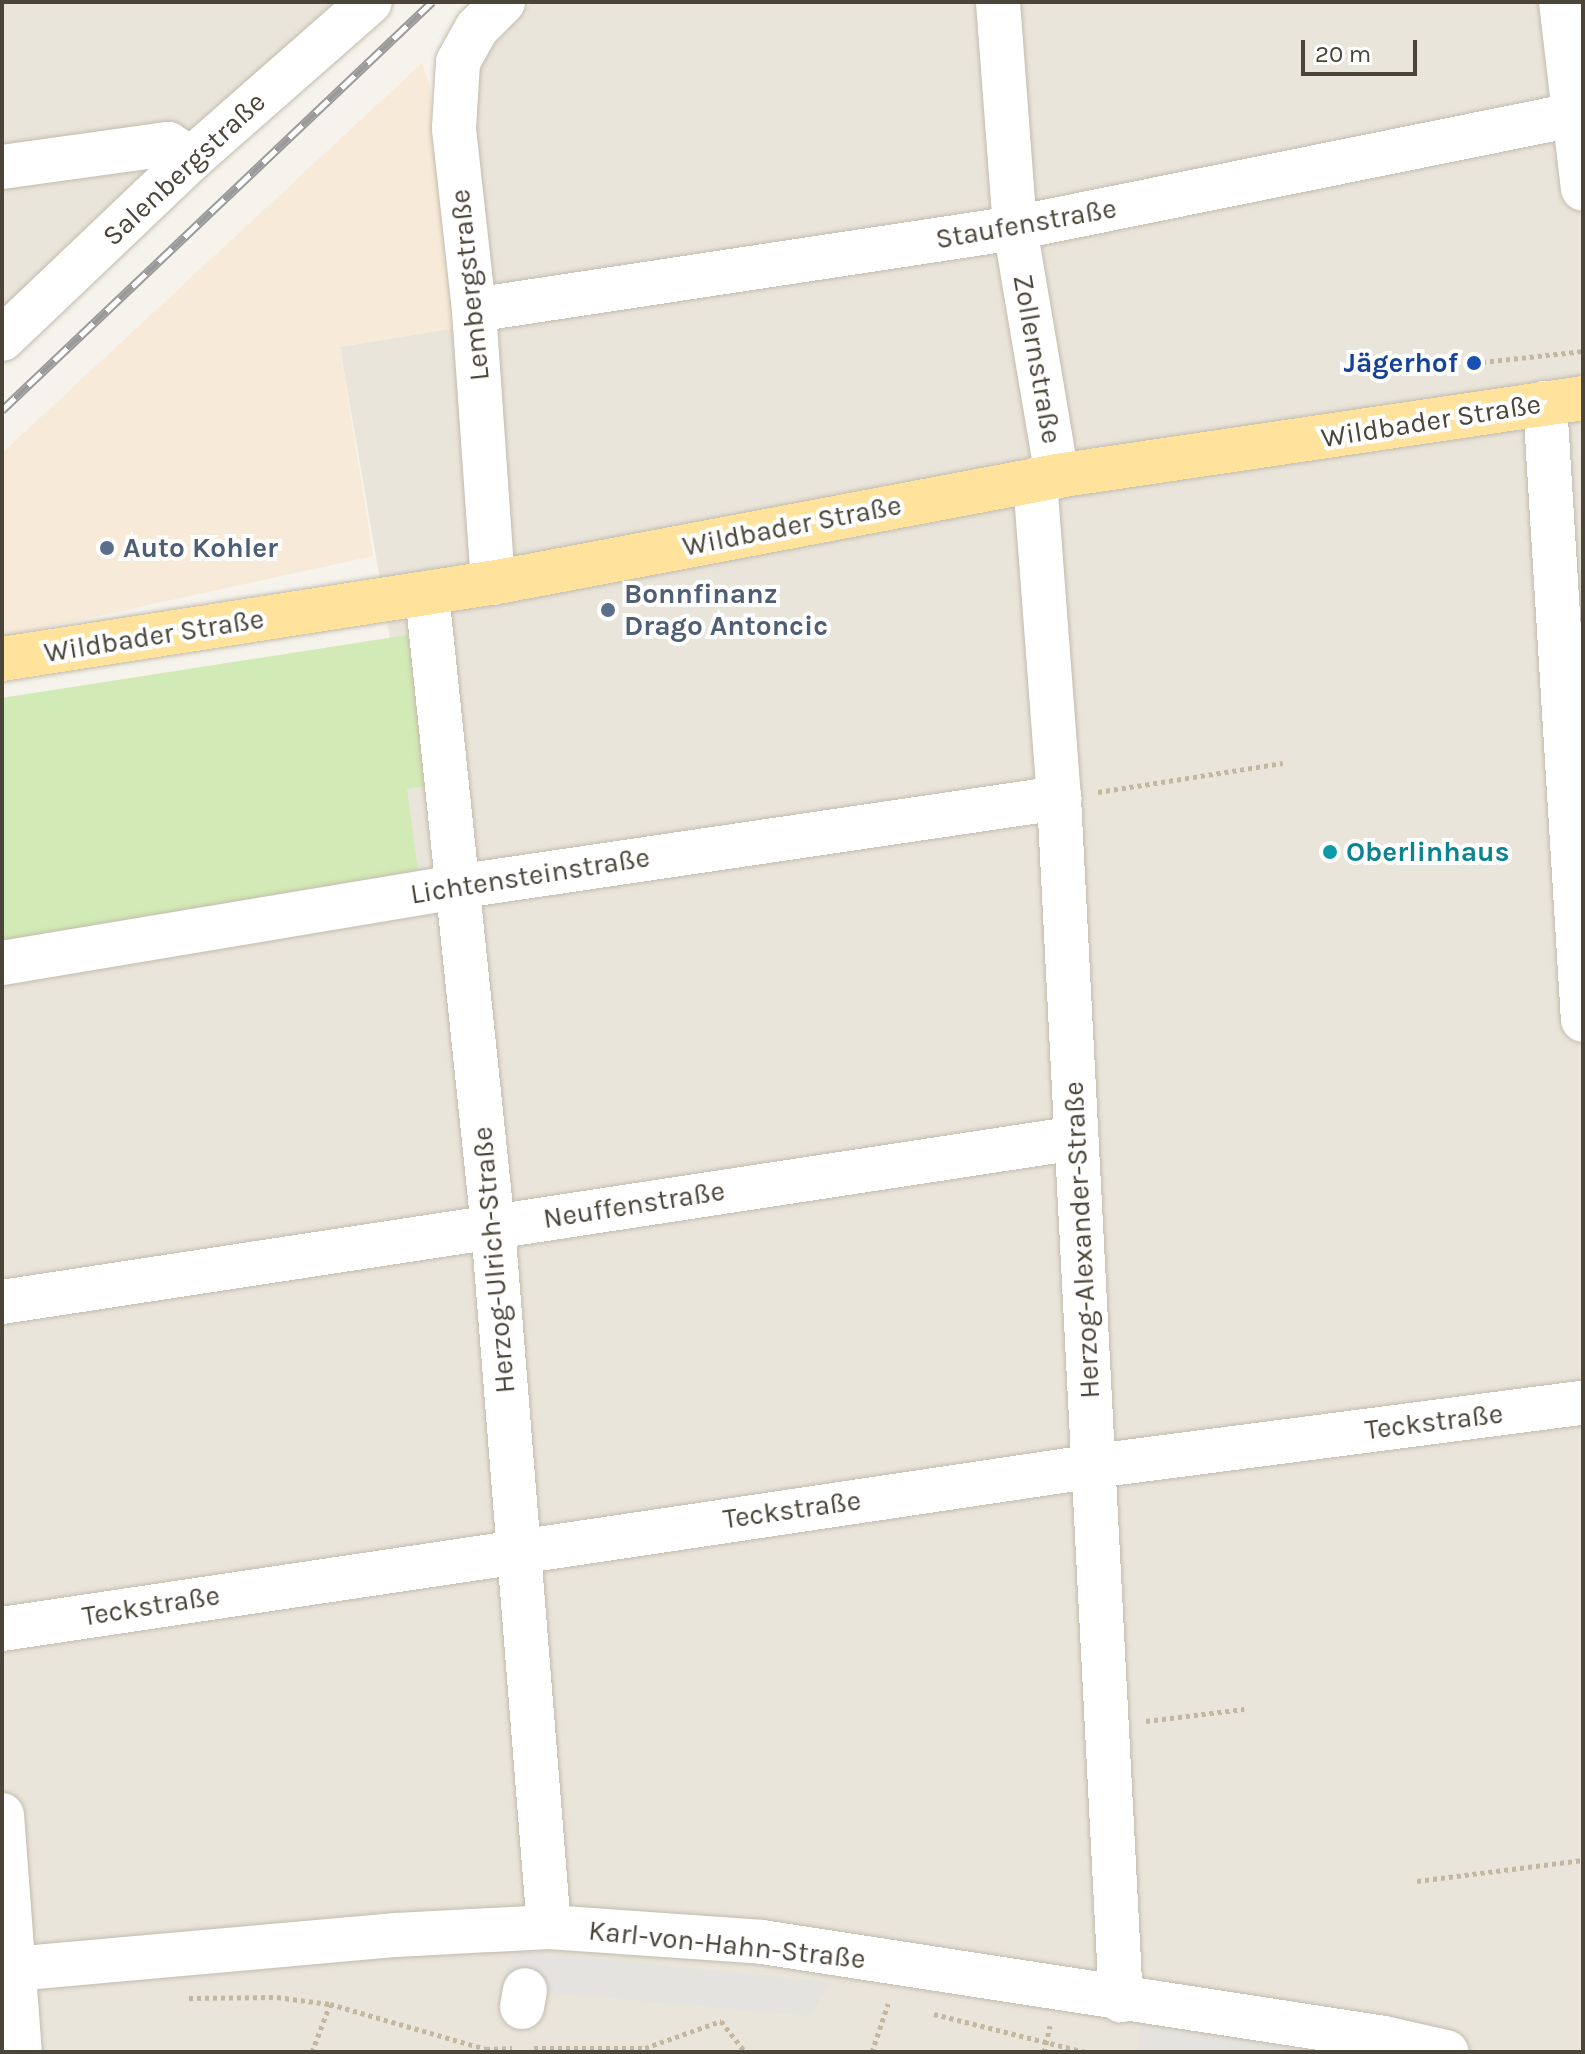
<!DOCTYPE html>
<meta charset="utf-8">
<style>
body{margin:0}
#map{position:relative;width:1585px;height:2054px;overflow:hidden;background:#f6f3ec;font-family:Karla,sans-serif}
div>[style]{position:absolute}
.residential>*{inset:0;background:#eae5da}
.commercial>*{inset:0;background:#f7ead8}
.green>*{inset:0;background:#d2eab5}
.parking>*{inset:0;background:#e5e3e0}
.path>*{height:5px;margin-top:-2.5px;transform-origin:0;background:repeating-linear-gradient(90deg,#c4b79f 0 4px,transparent 0 8px)}
.roads{filter:drop-shadow(0 0 2px #c2bbae) drop-shadow(0 0 2px #c2bbae)}
.minor>*{height:44px;margin:-22px;padding:0 22px;transform-origin:22px;border-radius:22px;background:#fff}
.major>*{height:44px;margin:-22px;padding:0 22px;transform-origin:22px;border-radius:22px;background:#ffe39c}
.rail>*{height:9px;margin-top:-4.5px;transform-origin:0;background:repeating-linear-gradient(90deg,#fff 0 18px,#9a9a9a 0 36px);box-sizing:border-box;border-block:2px solid #9a9a9a}
.dots>*{width:22px;height:22px;translate:-50% -50%;box-sizing:border-box;border:4px solid #fff;border-radius:50%}
span{translate:-50% -50%;white-space:nowrap;text-align:center;line-height:1.15;-webkit-text-stroke:8px #fff;paint-order:stroke}
.street-label{font-size:28px;color:#4b4439}
.transit-label{font-size:28px;color:#164399;font-weight:700}
.right{translate:-100% -50%;text-align:right}
.service-label{font-size:28px;color:#4e5e75;font-weight:700}
.left{translate:0 -50%;text-align:left}
.culture-label{font-size:28px;color:#0d838f;font-weight:700}
.frame{position:absolute;inset:0;border:4px solid #4b4439;pointer-events:none}
.scale{position:absolute;left:1301px;top:40px;width:116px;height:36px;box-sizing:border-box;border:4px solid #4b4439;border-top:0;padding-left:10px;font-size:24px;line-height:28px;white-space:nowrap;color:#4b4439;-webkit-text-stroke:6px #fff;paint-order:stroke}
</style>
<div id="map">
<div class="residential">
<div style="clip-path:polygon(2px 2px,347px 2px,2px 313px)"></div>
<div style="clip-path:polygon(532px 2px,1583px 2px,1583px 2052px,2px 2052px,2px 698px,390px 638px,340px 347px,491px 322px,468px 118px,476px 65px)"></div>
</div>
<div class="commercial">
<div style="clip-path:polygon(422px 63px,430px 89px,455px 328px,340px 347px,373px 556px,2px 637px,2px 453px)"></div>
</div>
<div class="green">
<div style="clip-path:polygon(421px 633px,440px 784px,407px 789px,418px 870px,2px 941px,2px 698px)"></div>
</div>
<div class="parking">
<div style="clip-path:polygon(515px 1951px,832px 1982px,810px 2016px,500px 1988px)"></div>
<div style="clip-path:polygon(1139px 2023px,1313px 2052px,1139px 2052px)"></div>
</div>
<div class="path">
<div style="left:1474px;top:363px;width:110px;rotate:-6.3deg"></div>
<div style="left:1098px;top:792px;width:187px;rotate:-8.9deg"></div>
<div style="left:1146px;top:1721px;width:99px;rotate:-7deg"></div>
<div style="left:1417px;top:1881px;width:167px;rotate:-7.2deg"></div>
<div style="left:189px;top:1998px;width:88px;rotate:-0.7deg"></div>
<div style="left:277px;top:1997px;width:53px;rotate:7.5deg"></div>
<div style="left:330px;top:2004px;width:162px;rotate:16.1deg"></div>
<div style="left:486px;top:2049px;width:26px;rotate:-2deg"></div>
<div style="left:934px;top:2014px;width:156px;rotate:14.1deg"></div>
<div style="left:534px;top:2048px;width:111px"></div>
<div style="left:645px;top:2048px;width:81px;rotate:-19.6deg"></div>
<div style="left:721px;top:2021px;width:39px;rotate:52deg"></div>
<div style="left:312px;top:2052px;width:51px;rotate:-69.4deg"></div>
<div style="left:872px;top:2052px;width:51px;rotate:-71.6deg"></div>
<div style="left:1044px;top:2052px;width:27px;rotate:-77deg"></div>
</div>
<div class="roads">
<div class="minor">
<div style="left:998px;top:2px;width:227px;rotate:85.7deg"></div>
<div style="left:1015px;top:228px;width:252px;rotate:80.4deg"></div>
<div style="left:1561px;top:2px;width:188px;rotate:83.3deg"></div>
<div style="left:2px;top:167px;width:168px;rotate:-7.9deg"></div>
<div style="left:168px;top:144px;width:27px;rotate:33deg"></div>
<div style="left:474px;top:310px;width:547px;rotate:-8.62deg"></div>
<div style="left:1015px;top:228px;width:569px;rotate:-11.45deg"></div>
<div style="left:2px;top:339px;width:261px;rotate:-43.6deg"></div>
<div style="left:191px;top:159px;width:238px;rotate:-41.3deg"></div>
<div style="left:1545px;top:403px;width:618px;rotate:86.48deg"></div>
<div style="left:1035px;top:480px;width:319px;rotate:85.7deg"></div>
<div style="left:1059px;top:798px;width:1204px;rotate:87.05deg"></div>
<div style="left:493px;top:583px;width:274px;rotate:-94deg"></div>
<div style="left:474px;top:310px;width:183px;rotate:-96.3deg"></div>
<div style="left:454px;top:128px;width:66px;rotate:-86.5deg"></div>
<div style="left:458px;top:62px;width:39px;rotate:-61deg"></div>
<div style="left:477px;top:28px;width:37px;rotate:-45deg"></div>
<div style="left:427px;top:594px;width:636px;rotate:84.05deg"></div>
<div style="left:493px;top:1227px;width:702px;rotate:85.43deg"></div>
<div style="left:2px;top:963px;width:460px;rotate:-9.5deg"></div>
<div style="left:456px;top:887px;width:610px;rotate:-8.4deg"></div>
<div style="left:2px;top:1302px;width:1086px;rotate:-8.68deg"></div>
<div style="left:2px;top:1629px;width:1105px;rotate:-8.48deg"></div>
<div style="left:1095px;top:1466px;width:492px;rotate:-7.4deg"></div>
<div style="left:2px;top:1815px;width:238px;rotate:85.7deg"></div>
<div style="left:2px;top:1970px;width:396px;rotate:-5.1deg"></div>
<div style="left:396px;top:1935px;width:153px;rotate:-3deg"></div>
<div style="left:549px;top:1927px;width:214px;rotate:4deg"></div>
<div style="left:762px;top:1942px;width:629px;rotate:8.77deg"></div>
<div style="left:1384px;top:2038px;width:64px;rotate:12.7deg"></div>
<div style="left:522px;top:2007px;width:17px;rotate:-80deg"></div>
</div>
<div class="major">
<div style="left:2px;top:659px;width:507px;rotate:-8.85deg"></div>
<div style="left:503px;top:581px;width:564px;rotate:-10.73deg"></div>
<div style="left:1057px;top:476px;width:532px;rotate:-8.43deg"></div>
</div>
</div>
<div class="rail">
<div style="left:2px;top:410px;width:593px;rotate:-43.5deg"></div>
</div>
<div class="dots">
<div style="left:1474px;top:363px;background:#1a4fb4"></div>
<div style="left:107px;top:548px;background:#5c6f8a"></div>
<div style="left:608px;top:610px;background:#5c6f8a"></div>
<div style="left:1330px;top:852px;background:#0f9aa8"></div>
</div>
<div class="street-label">
<span style="left:184px;top:169px;rotate:-43deg">Salenbergstraße</span>
<span style="left:1026px;top:224px;rotate:-10deg">Staufenstraße</span>
<span style="left:470px;top:285px;rotate:-96deg">Lembergstraße</span>
<span style="left:1037px;top:359px;rotate:80deg">Zollernstraße</span>
<span style="left:1431px;top:421px;rotate:-9deg">Wildbader Straße</span>
<span style="left:792px;top:526px;rotate:-11deg">Wildbader Straße</span>
<span style="left:154px;top:636px;rotate:-9deg">Wildbader Straße</span>
<span style="left:530px;top:876px;rotate:-9deg">Lichtensteinstraße</span>
<span style="left:634px;top:1205px;rotate:-9deg">Neuffenstraße</span>
<span style="left:1082px;top:1240px;rotate:-93deg">Herzog-Alexander-Straße</span>
<span style="left:494px;top:1260px;rotate:-95deg">Herzog-Ulrich-Straße</span>
<span style="left:1434px;top:1422px;rotate:-7deg">Teckstraße</span>
<span style="left:792px;top:1510px;rotate:-8deg">Teckstraße</span>
<span style="left:151px;top:1606px;rotate:-9deg">Teckstraße</span>
<span style="left:727px;top:1945px;rotate:6deg">Karl-von-Hahn-Straße</span>
</div>
<div class="transit-label">
<span class="right" style="left:1458px;top:363px">Jägerhof</span>
</div>
<div class="service-label">
<span class="left" style="left:123px;top:548px">Auto Kohler</span>
<span class="left" style="left:624px;top:610px">Bonnfinanz<br>Drago Antoncic</span>
</div>
<div class="culture-label">
<span class="left" style="left:1346px;top:852px">Oberlinhaus</span>
</div>
<div class="frame"></div>
<div class="scale">20 m</div>
</div>
